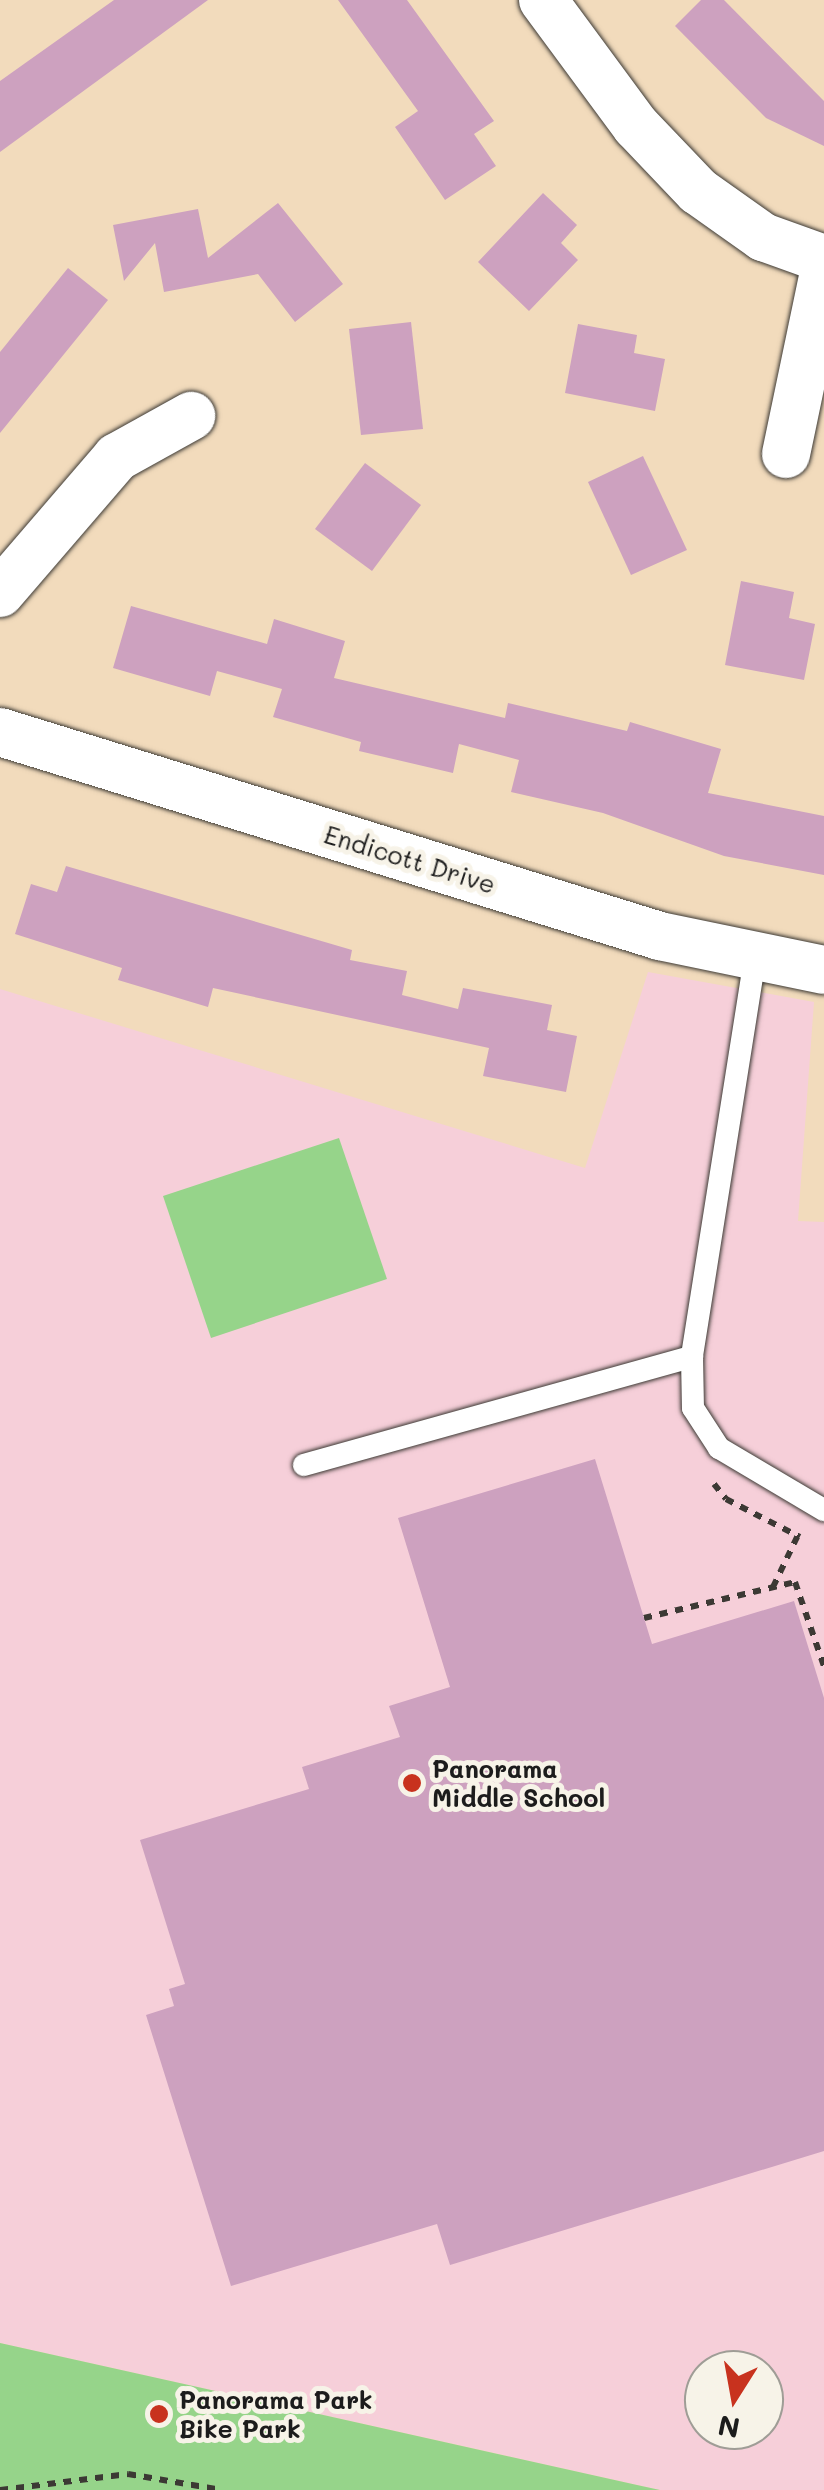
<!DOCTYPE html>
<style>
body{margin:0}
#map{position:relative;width:824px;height:2490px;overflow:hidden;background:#f2dbbc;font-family:Mali,sans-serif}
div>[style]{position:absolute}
.built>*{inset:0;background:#f6cfd9}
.green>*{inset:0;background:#96d48a}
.building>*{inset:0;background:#cda1bf}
.path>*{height:6px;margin-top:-3px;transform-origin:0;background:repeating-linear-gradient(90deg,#3c3934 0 8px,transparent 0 16px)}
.roads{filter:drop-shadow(0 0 2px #3c3934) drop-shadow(0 0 2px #3c3934)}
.service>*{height:22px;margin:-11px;padding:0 11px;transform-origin:11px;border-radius:11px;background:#fff}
.minor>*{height:48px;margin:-24px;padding:0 24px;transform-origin:24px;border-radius:24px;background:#fff}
.dots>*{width:28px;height:28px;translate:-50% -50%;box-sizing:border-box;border:5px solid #f7f3e8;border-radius:50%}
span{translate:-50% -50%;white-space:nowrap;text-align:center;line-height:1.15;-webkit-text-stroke:10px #f7f3e8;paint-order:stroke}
.street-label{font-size:25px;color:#1c1c1c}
.poi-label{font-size:25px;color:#1c1c1c;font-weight:700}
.left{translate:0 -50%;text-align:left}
.north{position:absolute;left:684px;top:2350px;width:100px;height:100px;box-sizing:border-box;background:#f7f3e8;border:2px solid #9f9d96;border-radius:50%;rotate:191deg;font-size:28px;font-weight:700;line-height:40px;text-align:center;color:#1c1c1c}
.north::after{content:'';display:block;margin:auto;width:35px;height:45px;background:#c8321e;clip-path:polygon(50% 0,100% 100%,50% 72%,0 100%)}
</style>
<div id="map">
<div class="built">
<div style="clip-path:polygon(evenodd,648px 972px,814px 1002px,798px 1221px,824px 1222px,824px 2490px,660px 2490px,0 2343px,0 989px,585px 1168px,648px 972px,704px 2370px,764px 2370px,764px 2430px,704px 2430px,704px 2370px)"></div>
</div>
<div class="green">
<div style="clip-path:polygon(339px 1138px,387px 1279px,211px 1338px,163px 1196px)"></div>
<div style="clip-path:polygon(0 2343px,637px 2485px,660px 2490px,0 2490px)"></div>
</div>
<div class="building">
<div style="clip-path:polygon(114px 0,208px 0,0 152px,0 81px)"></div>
<div style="clip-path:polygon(338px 0,407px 0,494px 121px,474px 134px,496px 166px,445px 200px,395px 127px,418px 111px)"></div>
<div style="clip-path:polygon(701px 0,724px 0,824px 101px,824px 146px,766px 118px,675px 26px)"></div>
<div style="clip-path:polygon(543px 193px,577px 225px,561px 243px,578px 260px,529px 311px,478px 262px)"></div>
<div style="clip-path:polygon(278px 203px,343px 284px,295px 322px,258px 274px,164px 292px,155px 243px,124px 281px,113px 225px,198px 209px,208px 258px)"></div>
<div style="clip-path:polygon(68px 268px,108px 300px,0 433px,0 352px)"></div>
<div style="clip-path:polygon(411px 322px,423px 429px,361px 435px,349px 329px)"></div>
<div style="clip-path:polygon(578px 324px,637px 335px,634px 353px,665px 359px,655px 411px,565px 393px)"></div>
<div style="clip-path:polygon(643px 456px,687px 550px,631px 575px,588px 482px)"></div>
<div style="clip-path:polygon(365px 463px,421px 505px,372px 571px,315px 529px)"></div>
<div style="clip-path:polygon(741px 581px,794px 592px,789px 618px,815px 624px,804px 680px,725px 665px)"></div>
<div style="clip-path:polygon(131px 606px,267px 644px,274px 619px,345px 641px,334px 678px,505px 718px,508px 703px,627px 731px,630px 722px,721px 749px,708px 793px,824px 816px,824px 875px,724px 856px,603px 813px,511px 792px,519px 760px,459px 744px,453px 773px,359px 751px,361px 742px,273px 717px,282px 689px,217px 671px,210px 696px,113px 668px)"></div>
<div style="clip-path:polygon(66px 866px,352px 950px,350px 960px,407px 971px,402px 995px,458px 1009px,463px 988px,552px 1005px,547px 1030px,577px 1036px,566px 1092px,483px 1076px,489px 1048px,213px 988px,208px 1007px,118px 980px,122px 968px,15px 934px,31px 884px,57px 892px)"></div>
<div style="clip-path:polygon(595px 1459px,652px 1644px,794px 1601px,824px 1698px,824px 2151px,450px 2265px,437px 2224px,231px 2286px,146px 2015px,174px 2006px,169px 1989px,185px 1984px,140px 1840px,309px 1789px,302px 1767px,400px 1737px,389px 1706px,450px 1687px,398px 1518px)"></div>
</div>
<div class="path">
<div style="left:714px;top:1484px;width:19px;rotate:51deg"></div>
<div style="left:726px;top:1499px;width:83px;rotate:27.2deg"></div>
<div style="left:773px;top:1587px;width:58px;rotate:-64.3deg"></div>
<div style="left:644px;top:1618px;width:155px;rotate:-13.4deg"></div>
<div style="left:795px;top:1582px;width:89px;rotate:71deg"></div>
<div style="left:0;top:2490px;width:129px;rotate:-7.1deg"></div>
<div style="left:128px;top:2474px;width:95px;rotate:9.7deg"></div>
</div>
<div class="roads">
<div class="service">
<div style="left:755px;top:958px;width:404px;rotate:99deg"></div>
<div style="left:692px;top:1357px;width:51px;rotate:88.9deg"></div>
<div style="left:693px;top:1408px;width:48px;rotate:57deg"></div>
<div style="left:719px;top:1448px;width:122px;rotate:30.6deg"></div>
<div style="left:304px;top:1465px;width:403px;rotate:-15.6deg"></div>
</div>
<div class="minor">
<div style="left:543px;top:0;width:157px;rotate:53.6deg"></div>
<div style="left:636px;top:126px;width:90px;rotate:46.4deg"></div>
<div style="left:698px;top:191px;width:80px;rotate:35.3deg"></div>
<div style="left:763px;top:237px;width:65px;rotate:19.8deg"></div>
<div style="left:786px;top:454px;width:186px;rotate:-78.2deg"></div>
<div style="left:0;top:593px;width:179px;rotate:-49.3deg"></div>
<div style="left:117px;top:457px;width:85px;rotate:-29deg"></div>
<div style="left:0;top:732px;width:691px;rotate:17.18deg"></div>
<div style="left:660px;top:936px;width:167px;rotate:11.7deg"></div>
</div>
</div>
<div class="dots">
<div style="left:412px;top:1783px;background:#c8321e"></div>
<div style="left:159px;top:2414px;background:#c8321e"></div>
</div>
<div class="street-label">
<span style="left:410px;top:859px;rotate:17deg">Endicott Drive</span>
</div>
<div class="poi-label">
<span class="left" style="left:432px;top:1783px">Panorama<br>Middle School</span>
<span class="left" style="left:179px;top:2414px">Panorama Park<br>Bike Park</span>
</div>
<div class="north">N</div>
</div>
